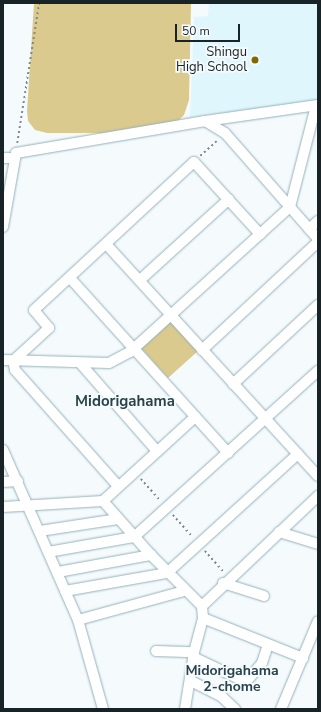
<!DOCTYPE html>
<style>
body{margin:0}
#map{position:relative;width:321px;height:712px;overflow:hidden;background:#f5fbfd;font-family:"Nunito Sans",sans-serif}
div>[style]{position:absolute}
.built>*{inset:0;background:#dff6fd}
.green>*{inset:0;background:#dbca8e}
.path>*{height:1.5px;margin-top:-0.75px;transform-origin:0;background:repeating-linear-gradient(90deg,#828a8d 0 2px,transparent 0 5px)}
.roads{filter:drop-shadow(0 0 1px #95b1ba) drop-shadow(0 0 1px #95b1ba)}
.minor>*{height:10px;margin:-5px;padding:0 5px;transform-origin:5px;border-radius:5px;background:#fff}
.dots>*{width:11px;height:11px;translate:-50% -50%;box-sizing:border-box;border:2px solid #f5fbfd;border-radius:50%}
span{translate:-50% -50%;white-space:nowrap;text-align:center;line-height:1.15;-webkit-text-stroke:3.5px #f5fbfd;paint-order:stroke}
.poi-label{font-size:13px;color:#182327}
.right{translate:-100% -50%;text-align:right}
.neighbourhood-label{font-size:14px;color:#2a424a;font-weight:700}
.quarter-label{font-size:15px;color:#2a424a;font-weight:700}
.frame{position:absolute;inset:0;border:4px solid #182327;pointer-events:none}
.scale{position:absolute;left:175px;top:24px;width:65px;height:18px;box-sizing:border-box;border:2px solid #182327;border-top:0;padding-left:5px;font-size:12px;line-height:14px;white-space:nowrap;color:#182327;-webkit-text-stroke:3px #f5fbfd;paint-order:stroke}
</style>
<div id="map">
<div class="built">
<div style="clip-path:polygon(209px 3px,318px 3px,318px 103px,190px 117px,194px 17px,208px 16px)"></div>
</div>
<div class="green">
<div style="clip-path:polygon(34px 3px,191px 3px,189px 100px,184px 115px,178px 121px,143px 133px,47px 133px,35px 130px,28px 121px,27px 111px)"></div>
<div style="clip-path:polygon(171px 321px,198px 351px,168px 378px,141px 348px)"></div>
</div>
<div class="path">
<div style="left:17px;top:143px;width:142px;rotate:-81.1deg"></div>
<div style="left:200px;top:156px;width:24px;rotate:-42deg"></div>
<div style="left:141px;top:479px;width:28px;rotate:48deg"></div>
<div style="left:173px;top:515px;width:30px;rotate:48deg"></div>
<div style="left:205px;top:551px;width:28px;rotate:48deg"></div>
</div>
<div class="roads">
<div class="minor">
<div style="left:205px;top:121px;width:114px;rotate:-8.1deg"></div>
<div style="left:3px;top:158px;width:12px"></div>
<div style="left:3px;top:227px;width:75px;rotate:-80deg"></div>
<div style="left:16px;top:153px;width:192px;rotate:-9.6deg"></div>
<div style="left:205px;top:121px;width:23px;rotate:31deg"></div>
<div style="left:225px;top:133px;width:141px;rotate:48.7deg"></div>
<div style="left:309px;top:229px;width:12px;rotate:-42deg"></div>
<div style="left:106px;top:244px;width:314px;rotate:47.6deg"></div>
<div style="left:70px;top:278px;width:236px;rotate:47.9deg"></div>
<div style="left:140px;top:280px;width:120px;rotate:-42.3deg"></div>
<div style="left:202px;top:350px;width:158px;rotate:-43deg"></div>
<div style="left:3px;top:360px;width:106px;rotate:1.6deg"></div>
<div style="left:109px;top:363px;width:24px;rotate:-28deg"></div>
<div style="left:130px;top:352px;width:216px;rotate:-42.2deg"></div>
<div style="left:290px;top:207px;width:104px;rotate:-75.6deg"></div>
<div style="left:13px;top:361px;width:49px;rotate:-42.5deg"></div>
<div style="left:49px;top:328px;width:23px;rotate:-130deg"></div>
<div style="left:34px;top:310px;width:218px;rotate:-42.8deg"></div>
<div style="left:194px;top:162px;width:98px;rotate:47.5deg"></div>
<div style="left:13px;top:361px;width:9px;rotate:77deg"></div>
<div style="left:15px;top:370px;width:155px;rotate:48.4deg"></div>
<div style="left:81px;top:364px;width:116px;rotate:48.9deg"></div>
<div style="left:233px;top:384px;width:116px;rotate:-42.9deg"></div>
<div style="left:3px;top:450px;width:186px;rotate:66.2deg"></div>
<div style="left:78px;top:620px;width:92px;rotate:74.3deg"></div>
<div style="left:3px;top:482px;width:15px;rotate:-4deg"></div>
<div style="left:103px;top:501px;width:72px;rotate:48.4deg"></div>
<div style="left:151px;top:555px;width:72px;rotate:45deg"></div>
<div style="left:3px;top:507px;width:100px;rotate:-3.4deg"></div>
<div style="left:103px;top:501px;width:125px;rotate:-42.4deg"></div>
<div style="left:40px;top:531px;width:79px;rotate:-8.7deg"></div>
<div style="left:279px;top:532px;width:41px;rotate:17.1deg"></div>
<div style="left:48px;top:552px;width:87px;rotate:-9.9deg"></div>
<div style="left:134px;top:537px;width:248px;rotate:-42.1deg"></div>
<div style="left:58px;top:572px;width:95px;rotate:-10.4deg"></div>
<div style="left:223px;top:583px;width:43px;rotate:17.6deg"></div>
<div style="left:65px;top:591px;width:104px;rotate:-10deg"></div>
<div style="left:167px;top:573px;width:177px;rotate:-42.3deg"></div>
<div style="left:203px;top:618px;width:108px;rotate:21.8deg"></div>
<div style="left:78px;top:620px;width:110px;rotate:-15.3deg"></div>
<div style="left:156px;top:651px;width:38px;rotate:2deg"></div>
<div style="left:193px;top:657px;width:59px;rotate:25.3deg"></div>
<div style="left:246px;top:682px;width:25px;rotate:-50deg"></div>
<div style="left:262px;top:663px;width:19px;rotate:-72deg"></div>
<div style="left:191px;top:681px;width:35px;rotate:27deg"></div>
<div style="left:222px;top:697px;width:18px;rotate:43deg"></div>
<div style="left:185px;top:709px;width:58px;rotate:-81deg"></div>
<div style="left:194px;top:652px;width:35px;rotate:-75deg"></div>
<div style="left:203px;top:618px;width:12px;rotate:-95deg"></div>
<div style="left:202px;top:606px;width:160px;rotate:-43.5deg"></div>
<div style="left:281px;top:709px;width:95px;rotate:-67.2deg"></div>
</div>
</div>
<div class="dots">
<div style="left:255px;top:60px;background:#806901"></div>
</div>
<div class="poi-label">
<span class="right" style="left:247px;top:60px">Shingu<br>High School</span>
</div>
<div class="neighbourhood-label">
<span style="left:232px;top:679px">Midorigahama<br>2-chome</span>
</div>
<div class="quarter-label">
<span style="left:125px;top:402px">Midorigahama</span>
</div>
<div class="frame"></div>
<div class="scale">50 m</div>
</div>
